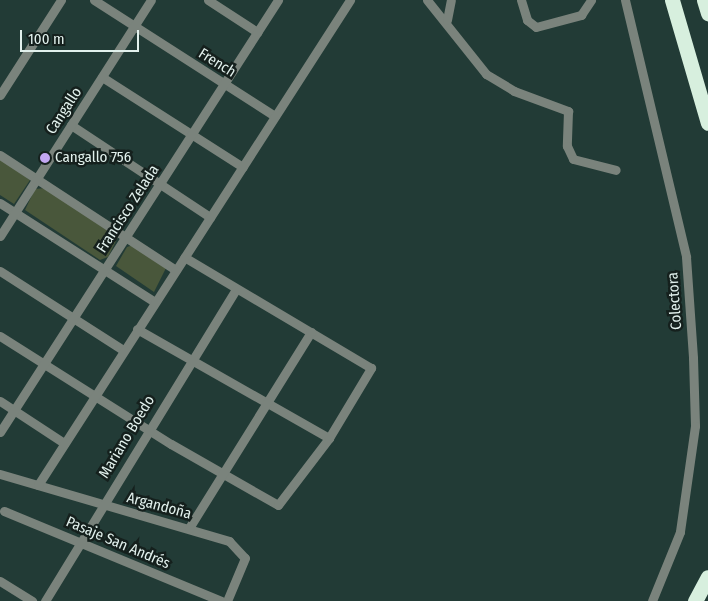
<!DOCTYPE html>
<meta charset="utf-8">
<style>
body{margin:0}
#map{position:relative;width:708px;height:601px;overflow:hidden;background:#223b36;font-family:"Fira Sans Condensed",sans-serif}
div>[style]{position:absolute}
.green>*{inset:0;background:#49573b}
.street>*{height:9px;margin:-4.5px;padding:0 4.5px;transform-origin:4.5px;border-radius:4.5px;background:#7a837c}
.highway>*{height:15px;margin:-7.5px;padding:0 7.5px;transform-origin:7.5px;border-radius:7.5px;background:#d7efde}
.dots>*{width:14px;height:14px;translate:-50% -50%;box-sizing:border-box;border:2px solid #15201d;border-radius:50%}
span{translate:-50% -50%;white-space:nowrap;text-align:center;line-height:1.15;-webkit-text-stroke:5px #15201d;paint-order:stroke}
.street-label{font-size:15px;color:#e2f1ed}
.poi-label{font-size:15px;color:#e2f1ed}
.left{translate:0 -50%;text-align:left}
.scale{position:absolute;left:20px;top:30px;width:119px;height:22px;box-sizing:border-box;border:2px solid #e2f1ed;border-top:0;padding-left:6px;font-size:15px;line-height:18px;white-space:nowrap;color:#e2f1ed;-webkit-text-stroke:4px #15201d;paint-order:stroke}
</style>
<div id="map">
<div class="green">
<div style="clip-path:polygon(0 158px,30px 180px,14px 204px,0 195px)"></div>
<div style="clip-path:polygon(45px 188px,118px 237px,108px 257px,100px 260px,25px 210px,35px 189px)"></div>
<div style="clip-path:polygon(133px 245px,166px 268px,154px 292px,116px 266px,127px 247px)"></div>
</div>
<div class="street">
<div style="left:94px;top:0;width:215px;rotate:32.7deg"></div>
<div style="left:208px;top:0;width:59px;rotate:33.1deg"></div>
<div style="left:427px;top:0;width:95px;rotate:51.4deg"></div>
<div style="left:486px;top:74px;width:33px;rotate:31deg"></div>
<div style="left:514px;top:91px;width:58px;rotate:20.3deg"></div>
<div style="left:568px;top:111px;width:35px;rotate:92deg"></div>
<div style="left:567px;top:146px;width:14px;rotate:65deg"></div>
<div style="left:573px;top:159px;width:44px;rotate:14.3deg"></div>
<div style="left:521px;top:0;width:21px;rotate:73deg"></div>
<div style="left:527px;top:20px;width:11px;rotate:38deg"></div>
<div style="left:536px;top:27px;width:47px;rotate:-14.9deg"></div>
<div style="left:581px;top:15px;width:18px;rotate:-56deg"></div>
<div style="left:625px;top:0;width:264px;rotate:76.6deg"></div>
<div style="left:686px;top:257px;width:101px;rotate:86deg"></div>
<div style="left:693px;top:358px;width:68px;rotate:88.3deg"></div>
<div style="left:695px;top:426px;width:107px;rotate:98.1deg"></div>
<div style="left:680px;top:532px;width:74px;rotate:112.1deg"></div>
<div style="left:447px;top:20px;width:20px;rotate:-79deg"></div>
<div style="left:102px;top:77px;width:167px;rotate:32.6deg"></div>
<div style="left:0;top:95px;width:113px;rotate:-57.3deg"></div>
<div style="left:71px;top:125px;width:167px;rotate:33.5deg"></div>
<div style="left:0;top:155px;width:210px;rotate:33.2deg"></div>
<div style="left:0;top:203px;width:184px;rotate:32.6deg"></div>
<div style="left:0;top:236px;width:280px;rotate:-57.4deg"></div>
<div style="left:0;top:271px;width:146px;rotate:32.7deg"></div>
<div style="left:137px;top:329px;width:221px;rotate:29.6deg"></div>
<div style="left:0;top:336px;width:202px;rotate:32.3deg"></div>
<div style="left:171px;top:444px;width:123px;rotate:29.7deg"></div>
<div style="left:278px;top:505px;width:84px;rotate:-52.7deg"></div>
<div style="left:329px;top:438px;width:82px;rotate:-59deg"></div>
<div style="left:371px;top:368px;width:217px;rotate:-149.3deg"></div>
<div style="left:0;top:401px;width:77px;rotate:33.3deg"></div>
<div style="left:0;top:432px;width:514px;rotate:-57.24deg"></div>
<div style="left:0;top:474px;width:239px;rotate:16.3deg"></div>
<div style="left:229px;top:541px;width:23px;rotate:47deg"></div>
<div style="left:245px;top:558px;width:47px;rotate:112.7deg"></div>
<div style="left:38px;top:485px;width:577px;rotate:-57.25deg"></div>
<div style="left:4px;top:511px;width:235px;rotate:22.5deg"></div>
<div style="left:189px;top:528px;width:231px;rotate:-58.1deg"></div>
<div style="left:0;top:581px;width:38px;rotate:32deg"></div>
<div style="left:45px;top:601px;width:366px;rotate:-58.5deg"></div>
</div>
<div class="highway">
<div style="left:672px;top:0;width:128px;rotate:73.7deg"></div>
<div style="left:704px;top:0;width:14px;rotate:73deg"></div>
<div style="left:695px;top:601px;width:27px;rotate:-62deg"></div>
</div>
<div class="dots">
<div style="left:45px;top:158px;background:#c3a7f2"></div>
</div>
<div class="street-label">
<span style="left:217px;top:63px;rotate:32deg">French</span>
<span style="left:64px;top:111px;rotate:-57deg">Cangallo</span>
<span style="left:128px;top:209px;rotate:-57deg">Francisco Zelada</span>
<span style="left:675px;top:301px;rotate:-94deg">Colectora</span>
<span style="left:127px;top:437px;rotate:-59deg">Mariano Boedo</span>
<span style="left:159px;top:506px;rotate:15deg">Argandoña</span>
<span style="left:118px;top:543px;rotate:23deg">Pasaje San Andrés</span>
</div>
<div class="poi-label">
<span class="left" style="left:55px;top:158px">Cangallo 756</span>
</div>
<div class="scale">100 m</div>
</div>
